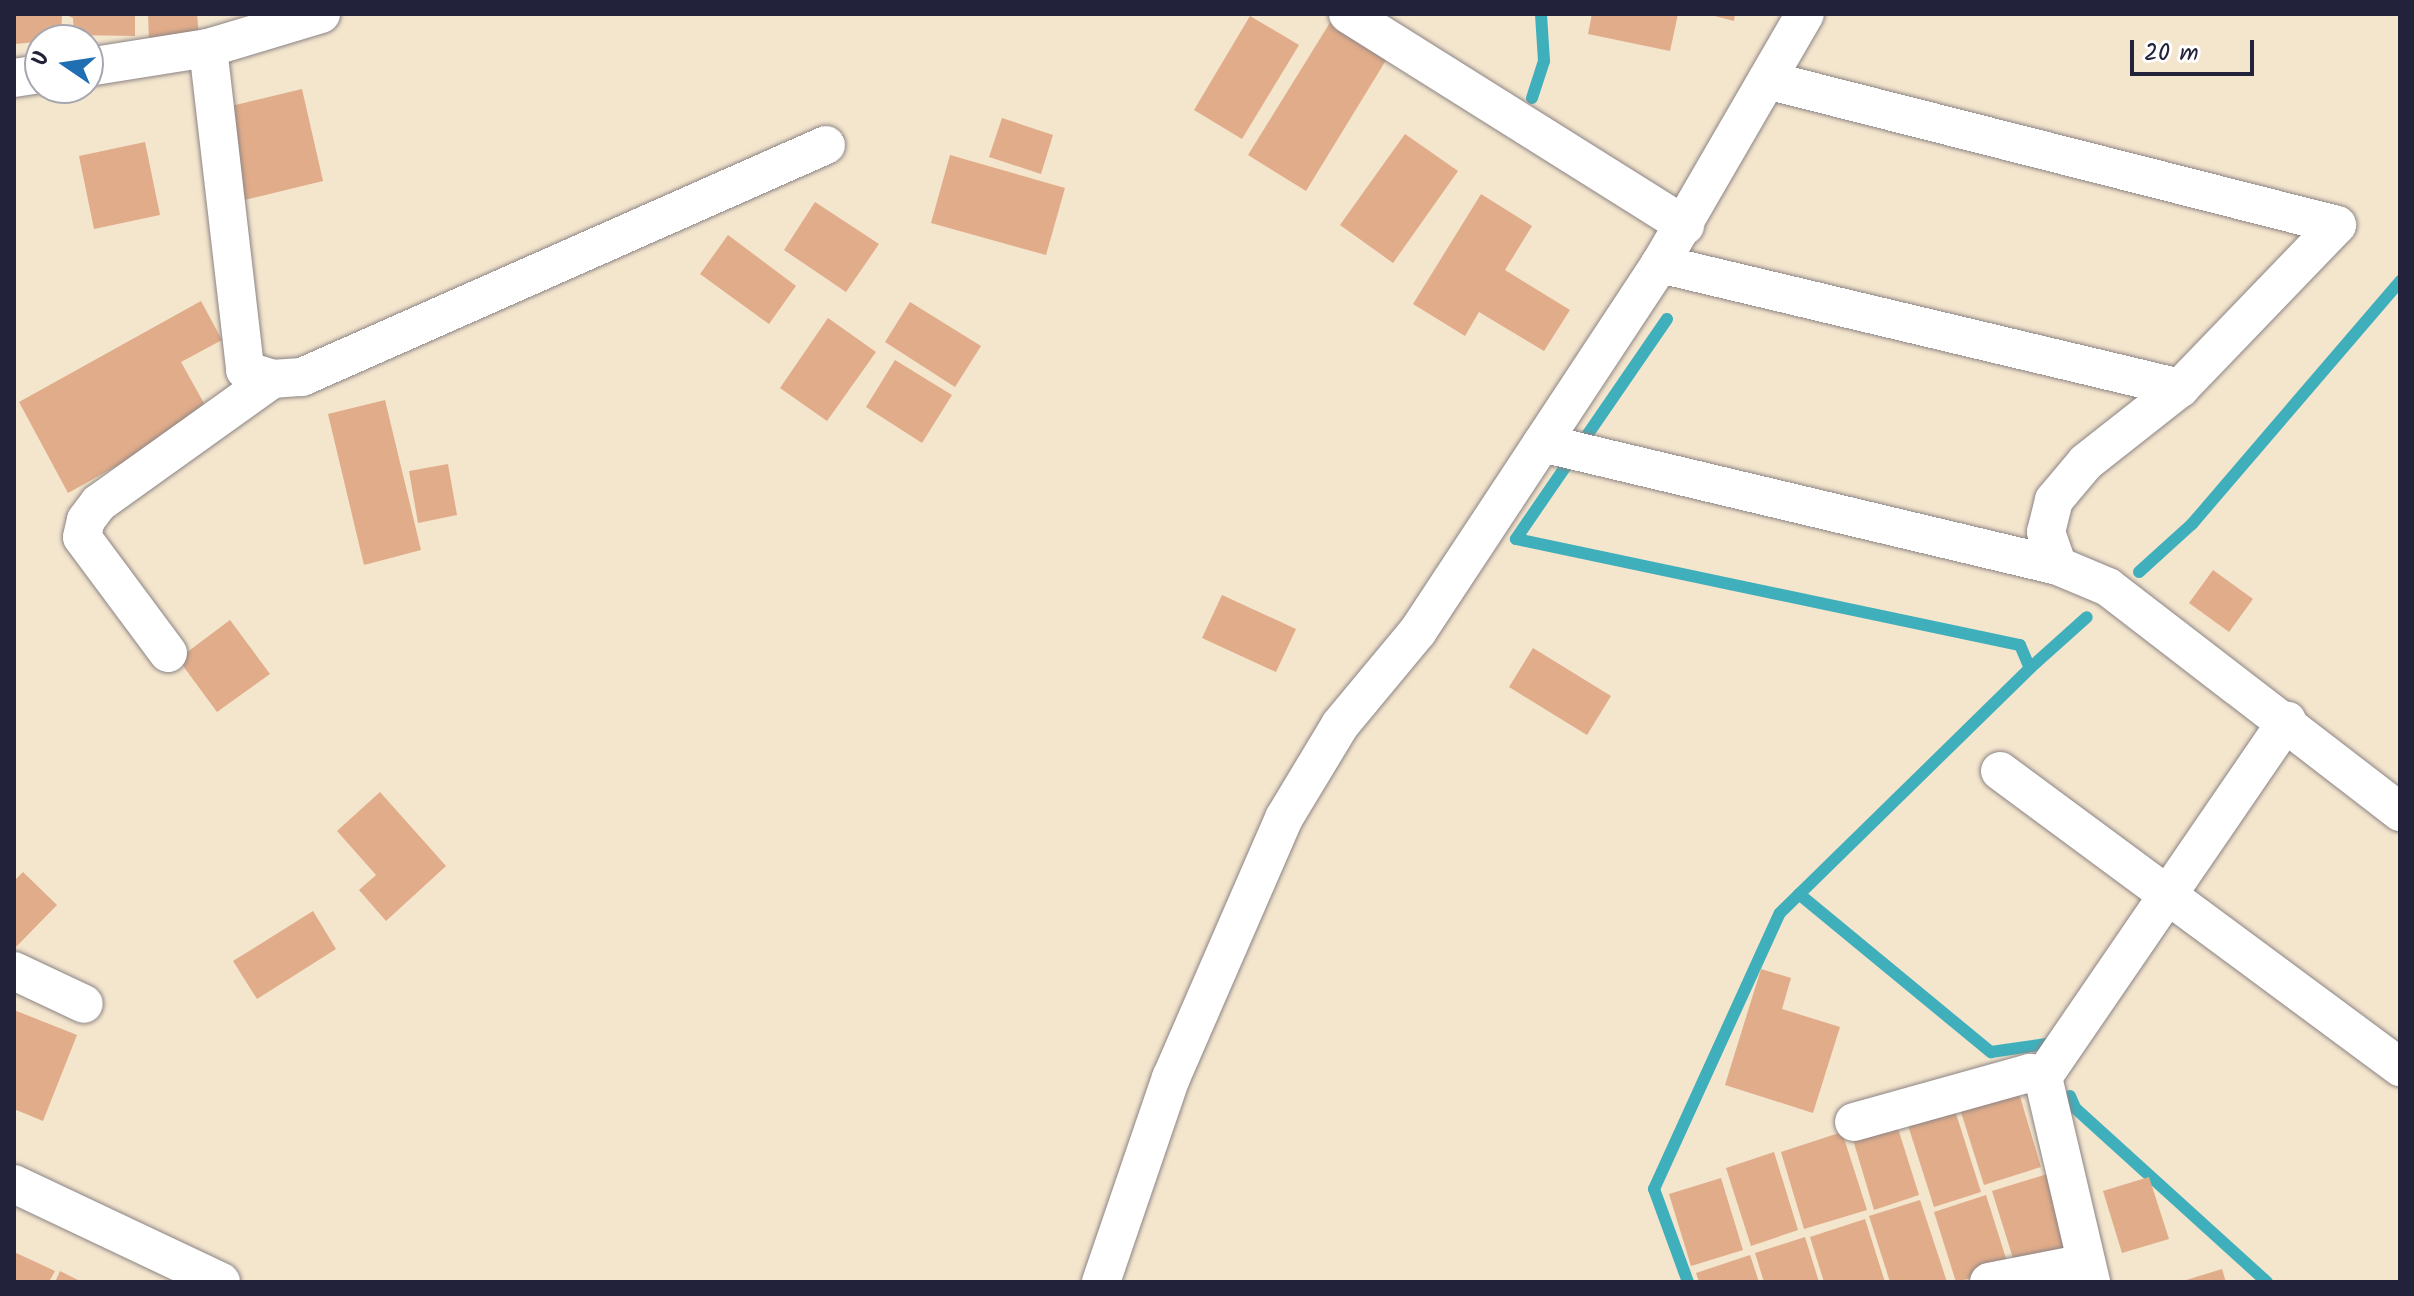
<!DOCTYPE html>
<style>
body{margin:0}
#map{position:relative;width:2414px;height:1296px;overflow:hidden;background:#f4e5cd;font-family:Kalam,sans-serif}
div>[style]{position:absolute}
.stream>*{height:12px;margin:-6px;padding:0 6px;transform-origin:6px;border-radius:6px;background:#40afbc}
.building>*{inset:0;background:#e0ac8a}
.roads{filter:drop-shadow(0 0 2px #8b8484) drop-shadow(0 0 2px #8b8484)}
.minor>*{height:38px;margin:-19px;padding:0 19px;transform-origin:19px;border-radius:19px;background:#fff}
span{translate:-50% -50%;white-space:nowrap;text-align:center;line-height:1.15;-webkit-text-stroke:8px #fff;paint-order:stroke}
.frame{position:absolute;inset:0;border:16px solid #22223b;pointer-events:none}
.north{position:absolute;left:24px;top:24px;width:80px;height:80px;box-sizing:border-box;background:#fff;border:2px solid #a7a7b1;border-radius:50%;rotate:283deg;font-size:22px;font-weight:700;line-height:32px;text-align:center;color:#22223b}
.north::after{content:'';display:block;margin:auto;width:28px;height:36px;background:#1f6fb2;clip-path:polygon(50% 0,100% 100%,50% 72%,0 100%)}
.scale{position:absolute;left:2130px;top:40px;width:124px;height:36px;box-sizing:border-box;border:4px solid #22223b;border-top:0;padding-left:10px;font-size:24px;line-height:28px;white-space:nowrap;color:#22223b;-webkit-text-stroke:6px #fff;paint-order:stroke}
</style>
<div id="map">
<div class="stream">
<div style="left:1532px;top:98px;width:39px;rotate:-72deg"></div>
<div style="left:1544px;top:61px;width:47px;rotate:-93.7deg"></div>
<div style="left:1667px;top:319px;width:267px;rotate:124.5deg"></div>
<div style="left:1516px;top:539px;width:515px;rotate:11.88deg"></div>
<div style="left:2020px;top:645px;width:25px;rotate:67deg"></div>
<div style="left:2030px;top:668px;width:76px;rotate:-41.8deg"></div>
<div style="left:2139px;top:572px;width:72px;rotate:-42.2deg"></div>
<div style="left:2192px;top:524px;width:320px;rotate:-49.4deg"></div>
<div style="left:1799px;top:894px;width:249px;rotate:39.5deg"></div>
<div style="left:1991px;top:1052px;width:56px;rotate:-8.3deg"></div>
<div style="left:2070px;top:1096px;width:13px;rotate:67deg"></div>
<div style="left:2075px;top:1108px;width:259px;rotate:42.2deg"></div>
<div style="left:1688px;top:1282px;width:99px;rotate:-110.1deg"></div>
<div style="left:1654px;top:1189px;width:303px;rotate:-65.5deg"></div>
<div style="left:1780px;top:913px;width:350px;rotate:-44.4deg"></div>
</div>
<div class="building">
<div style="clip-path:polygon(14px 14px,62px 14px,61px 40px,14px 44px)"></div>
<div style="clip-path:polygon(64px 14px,135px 14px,135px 36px,74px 35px,73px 18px)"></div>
<div style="clip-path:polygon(148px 14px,197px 14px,199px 37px,149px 40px)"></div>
<div style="clip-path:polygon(1592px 14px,1678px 14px,1670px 51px,1588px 34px)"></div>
<div style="clip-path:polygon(1707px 14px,1735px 14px,1734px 21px)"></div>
<div style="clip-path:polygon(1250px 16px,1299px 45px,1242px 139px,1194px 110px)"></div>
<div style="clip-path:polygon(1331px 21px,1388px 57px,1306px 191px,1248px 155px)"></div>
<div style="clip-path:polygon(302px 89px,323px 181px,240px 201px,219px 109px)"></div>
<div style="clip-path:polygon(1002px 118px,1053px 135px,1041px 174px,989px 157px)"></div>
<div style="clip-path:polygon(1405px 134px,1458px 171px,1393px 263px,1340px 225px)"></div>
<div style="clip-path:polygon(145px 142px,160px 215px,94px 229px,79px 156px)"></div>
<div style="clip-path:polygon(950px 155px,1065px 188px,1046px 255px,931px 223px)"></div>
<div style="clip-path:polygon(1481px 194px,1532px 226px,1505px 270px,1570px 310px,1544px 351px,1479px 312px,1465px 336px,1413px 304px)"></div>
<div style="clip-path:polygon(815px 202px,879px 244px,846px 292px,784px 250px)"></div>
<div style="clip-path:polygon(728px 235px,796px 286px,769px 324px,700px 274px)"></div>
<div style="clip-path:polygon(201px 301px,222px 340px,181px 362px,210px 414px,68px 493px,19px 402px)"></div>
<div style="clip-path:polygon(910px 302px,981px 346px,955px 387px,885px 342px)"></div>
<div style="clip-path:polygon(828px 318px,876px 352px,827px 421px,780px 388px)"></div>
<div style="clip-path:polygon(895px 360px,952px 395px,922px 443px,866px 407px)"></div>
<div style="clip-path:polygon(385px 400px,421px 550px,364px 565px,328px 414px)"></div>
<div style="clip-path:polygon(448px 464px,457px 515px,418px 523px,409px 471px)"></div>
<div style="clip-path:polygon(2213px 570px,2253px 599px,2229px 632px,2189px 603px)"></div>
<div style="clip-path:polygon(1222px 595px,1296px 629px,1276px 672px,1202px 638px)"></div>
<div style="clip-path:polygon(230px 620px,270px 674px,217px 712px,178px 659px)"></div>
<div style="clip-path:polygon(1533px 648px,1611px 696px,1587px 735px,1509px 687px)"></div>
<div style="clip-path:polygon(380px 792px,446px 866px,386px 921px,359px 890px,376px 875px,337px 831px)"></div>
<div style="clip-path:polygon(23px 872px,57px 905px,14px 949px,14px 881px)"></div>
<div style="clip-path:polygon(313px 911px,336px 949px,257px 999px,233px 961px)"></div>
<div style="clip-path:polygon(1761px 969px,1791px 978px,1782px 1009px,1840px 1027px,1813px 1113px,1725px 1085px)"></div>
<div style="clip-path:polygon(14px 1010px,77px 1035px,43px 1121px,14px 1109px)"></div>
<div style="clip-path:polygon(2018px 1090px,2041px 1167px,1984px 1185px,1960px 1109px)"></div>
<div style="clip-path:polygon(1952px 1101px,1981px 1192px,1934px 1207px,1905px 1116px)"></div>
<div style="clip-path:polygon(1895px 1119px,1919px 1195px,1874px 1210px,1851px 1133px)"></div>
<div style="clip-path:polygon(1842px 1132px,1867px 1210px,1804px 1229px,1781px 1152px)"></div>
<div style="clip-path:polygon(1774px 1152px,1798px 1230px,1751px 1246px,1726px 1168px)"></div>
<div style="clip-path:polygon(2047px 1174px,2072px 1253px,2017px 1271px,1992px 1191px)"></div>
<div style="clip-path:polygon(2149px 1177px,2169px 1239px,2122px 1253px,2103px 1191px)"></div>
<div style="clip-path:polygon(1721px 1178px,1743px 1250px,1691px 1266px,1669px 1194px)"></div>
<div style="clip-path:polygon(1986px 1195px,2009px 1268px,1956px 1282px,1934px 1212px)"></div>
<div style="clip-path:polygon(1920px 1200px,1947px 1282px,1890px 1282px,1869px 1216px)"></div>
<div style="clip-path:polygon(1865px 1219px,1885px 1282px,1824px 1282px,1810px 1237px)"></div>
<div style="clip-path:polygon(1805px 1237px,1819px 1282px,1764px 1282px,1755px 1253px)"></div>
<div style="clip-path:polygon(14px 1252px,55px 1271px,49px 1282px,14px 1282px)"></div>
<div style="clip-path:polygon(1750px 1255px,1759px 1282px,1699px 1282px,1696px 1273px)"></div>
<div style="clip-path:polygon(2222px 1269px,2226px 1282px,2183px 1282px,2183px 1281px)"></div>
<div style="clip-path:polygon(60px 1271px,82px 1282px,55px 1282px)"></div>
</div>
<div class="roads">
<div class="minor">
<div style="left:1348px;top:14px;width:398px;rotate:32.1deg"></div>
<div style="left:208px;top:48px;width:324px;rotate:83.4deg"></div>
<div style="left:245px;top:370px;width:28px;rotate:18deg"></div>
<div style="left:272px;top:379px;width:30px;rotate:-4deg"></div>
<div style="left:302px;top:377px;width:573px;rotate:-23.88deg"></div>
<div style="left:88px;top:67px;width:121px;rotate:-9deg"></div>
<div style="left:208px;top:48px;width:118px;rotate:-16.7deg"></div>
<div style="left:14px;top:78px;width:26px;rotate:-9deg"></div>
<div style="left:1767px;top:80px;width:588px;rotate:14.27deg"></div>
<div style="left:2337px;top:225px;width:226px;rotate:133.9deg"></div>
<div style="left:2180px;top:388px;width:120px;rotate:141.8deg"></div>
<div style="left:2086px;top:462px;width:50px;rotate:130.1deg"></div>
<div style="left:2054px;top:500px;width:33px;rotate:104deg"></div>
<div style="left:2046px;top:532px;width:36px;rotate:71deg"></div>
<div style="left:1660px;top:264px;width:535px;rotate:13.41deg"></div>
<div style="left:1542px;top:443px;width:530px;rotate:13.41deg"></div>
<div style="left:2058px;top:566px;width:54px;rotate:22.8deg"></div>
<div style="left:2108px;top:587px;width:369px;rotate:37.6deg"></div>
<div style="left:168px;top:653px;width:144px;rotate:-126.6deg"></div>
<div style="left:82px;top:537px;width:17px;rotate:-77deg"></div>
<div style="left:86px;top:520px;width:21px;rotate:-53deg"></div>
<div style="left:99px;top:503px;width:213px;rotate:-35.6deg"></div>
<div style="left:2000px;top:771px;width:498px;rotate:36.5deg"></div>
<div style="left:14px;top:971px;width:77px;rotate:25.2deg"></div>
<div style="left:2043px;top:1077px;width:432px;rotate:-55.6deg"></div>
<div style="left:1854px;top:1122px;width:183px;rotate:-15.6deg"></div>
<div style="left:2030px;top:1073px;width:14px;rotate:17deg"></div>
<div style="left:2043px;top:1077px;width:211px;rotate:76.8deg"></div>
<div style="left:14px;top:1184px;width:229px;rotate:25.3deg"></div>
<div style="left:1101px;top:1282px;width:216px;rotate:-71.1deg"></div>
<div style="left:1171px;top:1078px;width:283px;rotate:-66.5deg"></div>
<div style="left:1284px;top:818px;width:109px;rotate:-58.9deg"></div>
<div style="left:1340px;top:725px;width:122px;rotate:-50.3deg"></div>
<div style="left:1418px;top:631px;width:440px;rotate:-56.6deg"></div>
<div style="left:1660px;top:264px;width:289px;rotate:-59.9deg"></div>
<div style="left:1989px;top:1282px;width:99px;rotate:-11.1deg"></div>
</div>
</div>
<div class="frame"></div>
<div class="north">U</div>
<div class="scale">20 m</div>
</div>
